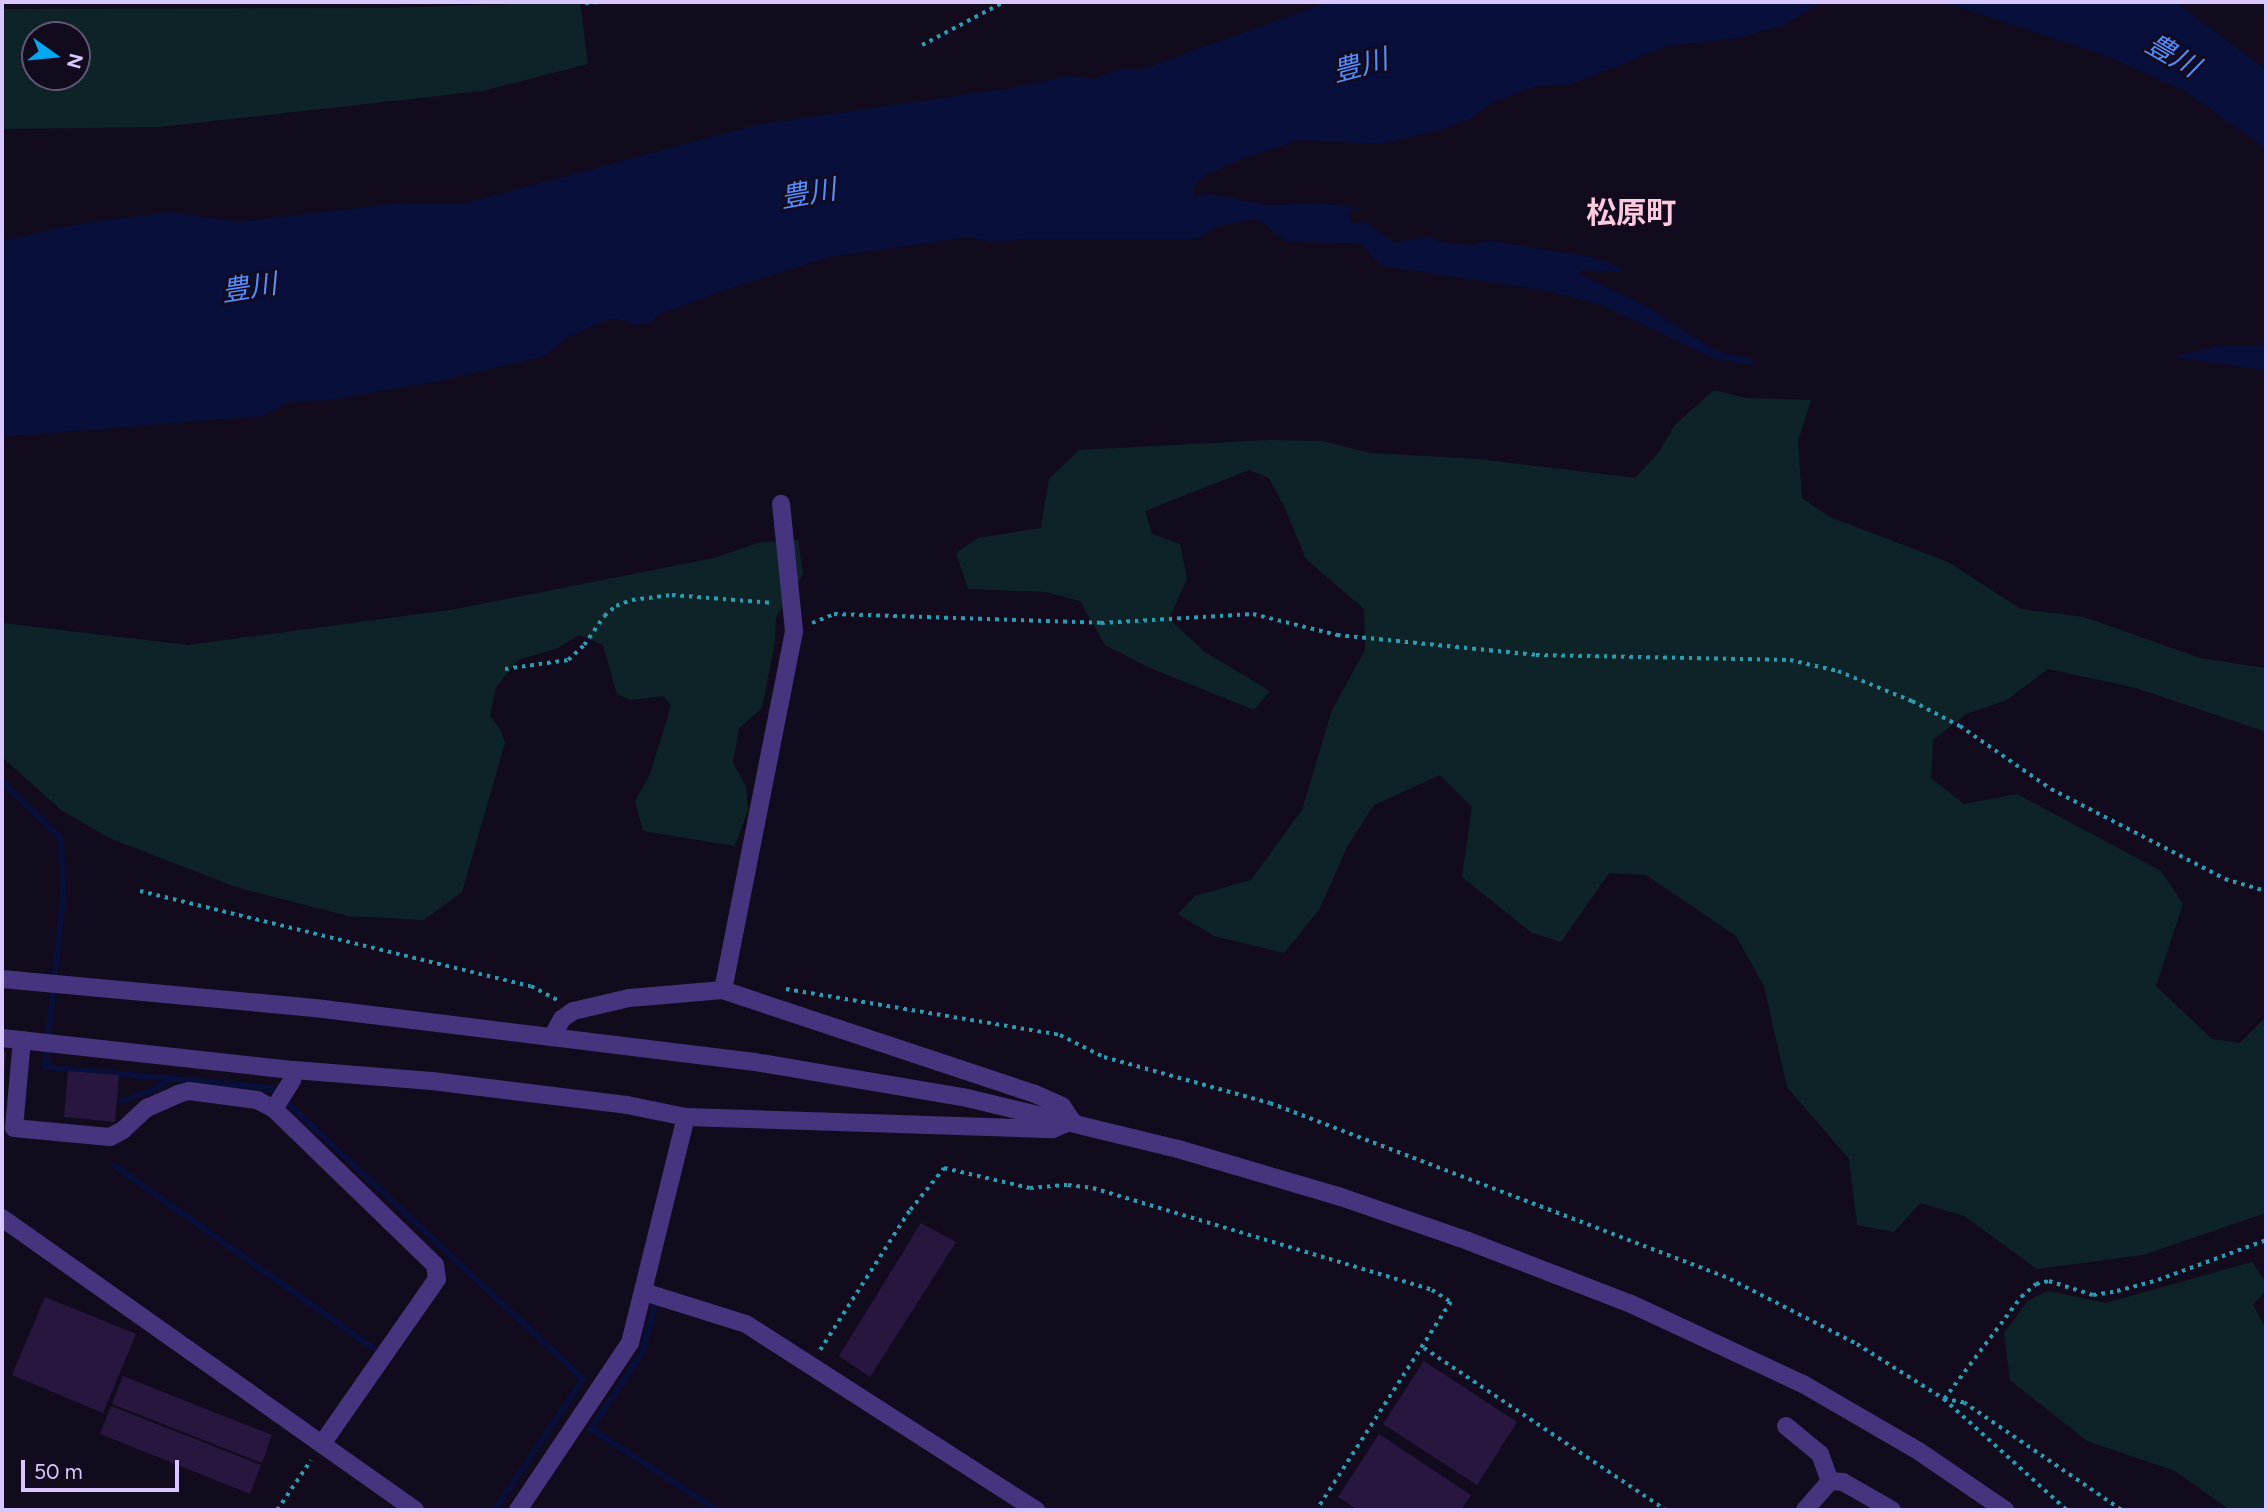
<!DOCTYPE html>
<meta charset="utf-8">
<style>
body{margin:0}
#map{position:relative;width:2268px;height:1512px;overflow:hidden;background:#120b1d;font-family:Figtree,"Noto Sans JP",sans-serif}
div>[style]{position:absolute}
.green>*{inset:0;background:#0e2327}
.water>*{inset:0;background:#070f3a}
.stream>*{height:6px;margin:-3px;padding:0 3px;transform-origin:3px;border-radius:3px;background:#070f3a}
.building>*{inset:0;background:#27173f}
.path>*{height:3.5px;margin-top:-1.75px;transform-origin:0;background:repeating-linear-gradient(90deg,#299db1 0 3.5px,transparent 0 8.5px)}
.minor>*{height:18px;margin:-9px;padding:0 9px;transform-origin:9px;border-radius:9px;background:#47347e}
span{translate:-50% -50%;white-space:nowrap;text-align:center;line-height:1.15;-webkit-text-stroke:5px #120b1d;paint-order:stroke}
.water-label{font-size:28px;color:#558dff;font-style:italic}
.quarter-label{font-size:30px;color:#ffc9e0;font-weight:700}
.frame{position:absolute;inset:0;border:4px solid #d9c7ff;pointer-events:none}
.north{position:absolute;left:21px;top:21px;width:70px;height:70px;box-sizing:border-box;background:#120b1d;border:2px solid #625677;border-radius:50%;rotate:105deg;font-size:19px;font-weight:700;line-height:28px;text-align:center;color:#d9c7ff}
.north::after{content:'';display:block;margin:auto;width:24px;height:32px;background:#00a8f2;clip-path:polygon(50% 0,100% 100%,50% 72%,0 100%)}
.scale{position:absolute;left:21px;top:1460px;width:158px;height:32px;box-sizing:border-box;border:4px solid #d9c7ff;border-top:0;padding-left:9px;font-size:21px;line-height:24px;white-space:nowrap;color:#d9c7ff;-webkit-text-stroke:5px #120b1d;paint-order:stroke}
</style>
<div id="map">
<div class="green">
<div style="clip-path:polygon(evenodd,580px 2px,588px 64px,482px 91px,159px 127px,2px 129px,2px 9px,384px 8px,580px 2px,35px 35px,77px 35px,77px 77px,35px 77px,35px 35px)"></div>
<div style="clip-path:polygon(1714px 390px,1746px 398px,1811px 400px,1798px 441px,1802px 498px,1830px 517px,1948px 562px,2021px 609px,2084px 617px,2200px 658px,2264px 668px,2266px 666px,2266px 732px,2136px 688px,2048px 669px,2007px 700px,1966px 714px,1933px 740px,1931px 778px,1964px 804px,2017px 794px,2161px 871px,2183px 904px,2156px 986px,2212px 1039px,2240px 1043px,2266px 1017px,2266px 1213px,2143px 1255px,2037px 1269px,1964px 1216px,1920px 1203px,1894px 1232px,1857px 1225px,1849px 1159px,1787px 1087px,1764px 986px,1736px 936px,1646px 875px,1609px 873px,1561px 942px,1532px 933px,1462px 877px,1472px 807px,1440px 775px,1374px 805px,1348px 845px,1319px 910px,1284px 953px,1214px 936px,1178px 914px,1195px 896px,1251px 880px,1302px 810px,1332px 710px,1365px 650px,1364px 609px,1306px 559px,1285px 508px,1269px 478px,1249px 470px,1145px 511px,1152px 534px,1180px 544px,1187px 579px,1169px 619px,1205px 652px,1270px 691px,1254px 710px,1148px 667px,1105px 645px,1080px 601px,1046px 592px,968px 589px,956px 553px,978px 538px,1041px 528px,1049px 479px,1079px 450px,1269px 440px,1322px 441px,1370px 453px,1480px 459px,1635px 478px,1658px 453px,1675px 425px)"></div>
<div style="clip-path:polygon(798px 540px,803px 574px,776px 617px,775px 642px,762px 708px,739px 728px,733px 763px,746px 786px,748px 810px,735px 846px,643px 831px,635px 801px,650px 774px,671px 706px,663px 696px,631px 700px,617px 694px,603px 645px,579px 635px,558px 648px,518px 660px,496px 687px,490px 716px,501px 730px,505px 743px,462px 892px,424px 920px,348px 916px,236px 887px,109px 838px,61px 810px,2px 757px,2px 623px,188px 645px,456px 609px,714px 558px,761px 542px)"></div>
<div style="clip-path:polygon(2252px 1262px,2266px 1283px,2266px 1290px,2253px 1305px,2266px 1329px,2266px 1510px,2230px 1510px,2175px 1471px,2087px 1441px,2010px 1380px,2004px 1333px,2028px 1301px,2039px 1295px,2048px 1291px,2106px 1303px)"></div>
</div>
<div class="water">
<div style="clip-path:polygon(1328px 2px,1821px 2px,1787px 24px,1740px 38px,1668px 46px,1569px 85px,1537px 86px,1495px 101px,1470px 119px,1437px 131px,1381px 144px,1299px 140px,1239px 160px,1206px 175px,1194px 186px,1194px 196px,1210px 194px,1268px 205px,1319px 203px,1363px 208px,1348px 211px,1352px 223px,1365px 222px,1394px 243px,1429px 237px,1441px 242px,1474px 245px,1488px 240px,1592px 257px,1623px 268px,1620px 272px,1582px 270px,1579px 273px,1648px 307px,1716px 351px,1753px 359px,1752px 365px,1712px 358px,1604px 306px,1549px 291px,1389px 267px,1379px 264px,1361px 244px,1285px 241px,1258px 219px,1221px 225px,1196px 239px,1030px 239px,991px 242px,970px 237px,830px 257px,719px 292px,656px 316px,653px 323px,637px 325px,617px 319px,603px 321px,567px 338px,542px 357px,439px 381px,331px 400px,289px 402px,263px 416px,2px 437px,2px 241px,79px 224px,172px 212px,239px 222px,400px 203px,462px 204px,756px 125px,1017px 87px,1069px 76px,1093px 79px,1119px 70px,1143px 69px)"></div>
<div style="clip-path:polygon(1944px 2px,2176px 2px,2266px 70px,2266px 149px,2186px 92px,2107px 56px)"></div>
<div style="clip-path:polygon(2223px 345px,2266px 345px,2266px 370px,2173px 357px)"></div>
</div>
<div class="stream">
<div style="left:2px;top:782px;width:81px;rotate:43.5deg"></div>
<div style="left:61px;top:838px;width:59px;rotate:88.1deg"></div>
<div style="left:63px;top:897px;width:171px;rotate:96deg"></div>
<div style="left:45px;top:1067px;width:227px;rotate:5.3deg"></div>
<div style="left:271px;top:1088px;width:427px;rotate:43deg"></div>
<div style="left:583px;top:1379px;width:158px;rotate:123.9deg"></div>
<div style="left:122px;top:1101px;width:34px;rotate:-19deg"></div>
<div style="left:154px;top:1090px;width:20px;rotate:-37deg"></div>
<div style="left:115px;top:1166px;width:317px;rotate:35.2deg"></div>
<div style="left:655px;top:1305px;width:50px;rotate:105.2deg"></div>
<div style="left:642px;top:1353px;width:92px;rotate:123.9deg"></div>
<div style="left:591px;top:1429px;width:150px;rotate:32.7deg"></div>
</div>
<div class="building">
<div style="clip-path:polygon(2px 1051px,6px 1052px,4px 1080px,2px 1079px)"></div>
<div style="clip-path:polygon(68px 1071px,119px 1075px,115px 1122px,64px 1117px)"></div>
<div style="clip-path:polygon(921px 1223px,956px 1242px,870px 1377px,839px 1356px)"></div>
<div style="clip-path:polygon(45px 1297px,136px 1334px,103px 1413px,12px 1375px)"></div>
<div style="clip-path:polygon(1424px 1361px,1517px 1422px,1477px 1485px,1383px 1424px)"></div>
<div style="clip-path:polygon(123px 1376px,272px 1435px,262px 1463px,112px 1404px)"></div>
<div style="clip-path:polygon(111px 1406px,261px 1465px,250px 1494px,100px 1434px)"></div>
<div style="clip-path:polygon(1379px 1434px,1471px 1495px,1461px 1510px,1358px 1510px,1338px 1497px)"></div>
</div>
<div class="path">
<div style="left:585px;top:3px;width:13px;rotate:-4deg"></div>
<div style="left:922px;top:45px;width:93px;rotate:-27.7deg"></div>
<div style="left:812px;top:623px;width:24px;rotate:-22deg"></div>
<div style="left:834px;top:614px;width:267px;rotate:1.9deg"></div>
<div style="left:1101px;top:623px;width:152px;rotate:-3.4deg"></div>
<div style="left:1253px;top:614px;width:87px;rotate:14deg"></div>
<div style="left:1337px;top:635px;width:200px;rotate:5.7deg"></div>
<div style="left:1536px;top:655px;width:254px;rotate:1.1deg"></div>
<div style="left:1790px;top:660px;width:49px;rotate:12.9deg"></div>
<div style="left:1838px;top:671px;width:80px;rotate:22.1deg"></div>
<div style="left:1912px;top:701px;width:54px;rotate:27.5deg"></div>
<div style="left:1960px;top:726px;width:111px;rotate:34.7deg"></div>
<div style="left:2051px;top:789px;width:196px;rotate:27.3deg"></div>
<div style="left:2225px;top:879px;width:43px;rotate:16.3deg"></div>
<div style="left:505px;top:669px;width:64px;rotate:-8.1deg"></div>
<div style="left:568px;top:660px;width:22px;rotate:-43deg"></div>
<div style="left:584px;top:645px;width:35px;rotate:-55deg"></div>
<div style="left:604px;top:616px;width:16px;rotate:-40deg"></div>
<div style="left:616px;top:606px;width:17px;rotate:-21deg"></div>
<div style="left:632px;top:600px;width:40px;rotate:-7.1deg"></div>
<div style="left:672px;top:595px;width:101px;rotate:4.5deg"></div>
<div style="left:140px;top:891px;width:402px;rotate:13.7deg"></div>
<div style="left:531px;top:986px;width:30px;rotate:28deg"></div>
<div style="left:786px;top:989px;width:278px;rotate:9.5deg"></div>
<div style="left:1060px;top:1035px;width:49px;rotate:26.6deg"></div>
<div style="left:1104px;top:1057px;width:172px;rotate:15.5deg"></div>
<div style="left:1270px;top:1103px;width:493px;rotate:20.9deg"></div>
<div style="left:1730px;top:1279px;width:143px;rotate:27.1deg"></div>
<div style="left:1857px;top:1344px;width:103px;rotate:32.3deg"></div>
<div style="left:1944px;top:1399px;width:166px;rotate:42.1deg"></div>
<div style="left:1424px;top:1348px;width:291px;rotate:33.8deg"></div>
<div style="left:820px;top:1350px;width:166px;rotate:-57.3deg"></div>
<div style="left:910px;top:1210px;width:54px;rotate:-51deg"></div>
<div style="left:944px;top:1168px;width:88px;rotate:13.1deg"></div>
<div style="left:1030px;top:1188px;width:38px;rotate:-5deg"></div>
<div style="left:1068px;top:1185px;width:25px;rotate:7deg"></div>
<div style="left:1093px;top:1188px;width:354px;rotate:16.7deg"></div>
<div style="left:1432px;top:1290px;width:22px;rotate:32deg"></div>
<div style="left:1451px;top:1302px;width:247px;rotate:122.8deg"></div>
<div style="left:277px;top:1510px;width:60px;rotate:-55.8deg"></div>
<div style="left:2121px;top:1510px;width:190px;rotate:-145.7deg"></div>
<div style="left:1964px;top:1403px;width:20px;rotate:-169deg"></div>
<div style="left:1944px;top:1399px;width:128px;rotate:-53deg"></div>
<div style="left:2021px;top:1297px;width:20px;rotate:-41deg"></div>
<div style="left:2036px;top:1284px;width:13px;rotate:-13deg"></div>
<div style="left:2049px;top:1281px;width:46px;rotate:17.7deg"></div>
<div style="left:2093px;top:1295px;width:24px;rotate:-9deg"></div>
<div style="left:2117px;top:1291px;width:42px;rotate:-15deg"></div>
<div style="left:2158px;top:1280px;width:115px;rotate:-20.3deg"></div>
</div>
<div class="minor">
<div style="left:2px;top:979px;width:322px;rotate:5.3deg"></div>
<div style="left:323px;top:1009px;width:435px;rotate:7deg"></div>
<div style="left:755px;top:1062px;width:215px;rotate:9.6deg"></div>
<div style="left:967px;top:1098px;width:217px;rotate:13.6deg"></div>
<div style="left:1178px;top:1149px;width:170px;rotate:16.4deg"></div>
<div style="left:1341px;top:1197px;width:134px;rotate:19.1deg"></div>
<div style="left:1468px;top:1241px;width:173px;rotate:21.1deg"></div>
<div style="left:1629px;top:1303px;width:192px;rotate:25deg"></div>
<div style="left:1803px;top:1384px;width:132px;rotate:30.1deg"></div>
<div style="left:1917px;top:1450px;width:107px;rotate:34.3deg"></div>
<div style="left:723px;top:990px;width:366px;rotate:-78.8deg"></div>
<div style="left:794px;top:631px;width:128px;rotate:-95.8deg"></div>
<div style="left:2px;top:1038px;width:294px;rotate:6.3deg"></div>
<div style="left:294px;top:1070px;width:138px;rotate:4.6deg"></div>
<div style="left:432px;top:1081px;width:196px;rotate:7deg"></div>
<div style="left:627px;top:1105px;width:60px;rotate:11.5deg"></div>
<div style="left:686px;top:1117px;width:367px;rotate:1.9deg"></div>
<div style="left:1053px;top:1129px;width:21px;rotate:-23deg"></div>
<div style="left:1072px;top:1121px;width:18px;rotate:-124deg"></div>
<div style="left:1062px;top:1106px;width:30px;rotate:-156deg"></div>
<div style="left:1035px;top:1094px;width:329px;rotate:-161.6deg"></div>
<div style="left:723px;top:990px;width:94px;rotate:175.1deg"></div>
<div style="left:629px;top:998px;width:57px;rotate:166.9deg"></div>
<div style="left:573px;top:1011px;width:14px;rotate:144deg"></div>
<div style="left:562px;top:1019px;width:21px;rotate:119deg"></div>
<div style="left:22px;top:1040px;width:88px;rotate:95.2deg"></div>
<div style="left:14px;top:1128px;width:96px;rotate:5.4deg"></div>
<div style="left:110px;top:1137px;width:15px;rotate:-28deg"></div>
<div style="left:123px;top:1130px;width:33px;rotate:-43deg"></div>
<div style="left:147px;top:1108px;width:34px;rotate:-24deg"></div>
<div style="left:178px;top:1094px;width:11px;rotate:-15deg"></div>
<div style="left:189px;top:1091px;width:69px;rotate:7.5deg"></div>
<div style="left:257px;top:1100px;width:19px;rotate:28deg"></div>
<div style="left:274px;top:1109px;width:224px;rotate:44.1deg"></div>
<div style="left:435px;top:1265px;width:14px;rotate:82deg"></div>
<div style="left:437px;top:1279px;width:201px;rotate:124.9deg"></div>
<div style="left:274px;top:1109px;width:34px;rotate:-58deg"></div>
<div style="left:292px;top:1080px;width:10px;rotate:-79deg"></div>
<div style="left:2px;top:1218px;width:506px;rotate:35.26deg"></div>
<div style="left:644px;top:1292px;width:107px;rotate:17.4deg"></div>
<div style="left:746px;top:1324px;width:345px;rotate:32.7deg"></div>
<div style="left:1786px;top:1426px;width:44px;rotate:39.5deg"></div>
<div style="left:1820px;top:1454px;width:29px;rotate:70deg"></div>
<div style="left:1830px;top:1481px;width:13px;rotate:4deg"></div>
<div style="left:1843px;top:1482px;width:56px;rotate:29.7deg"></div>
<div style="left:518px;top:1510px;width:201px;rotate:-56.2deg"></div>
<div style="left:630px;top:1343px;width:233px;rotate:-76.1deg"></div>
<div style="left:1805px;top:1510px;width:38px;rotate:-49deg"></div>
</div>
<div class="water-label">
<span style="left:2173px;top:55px;rotate:30deg">豊川</span>
<span style="left:1360px;top:65px;rotate:-15deg">豊川</span>
<span style="left:808px;top:193px;rotate:-10deg">豊川</span>
<span style="left:249px;top:287px;rotate:-9deg">豊川</span>
</div>
<div class="quarter-label">
<span style="left:1631px;top:213px">松原町</span>
</div>
<div class="frame"></div>
<div class="north">N</div>
<div class="scale">50 m</div>
</div>
